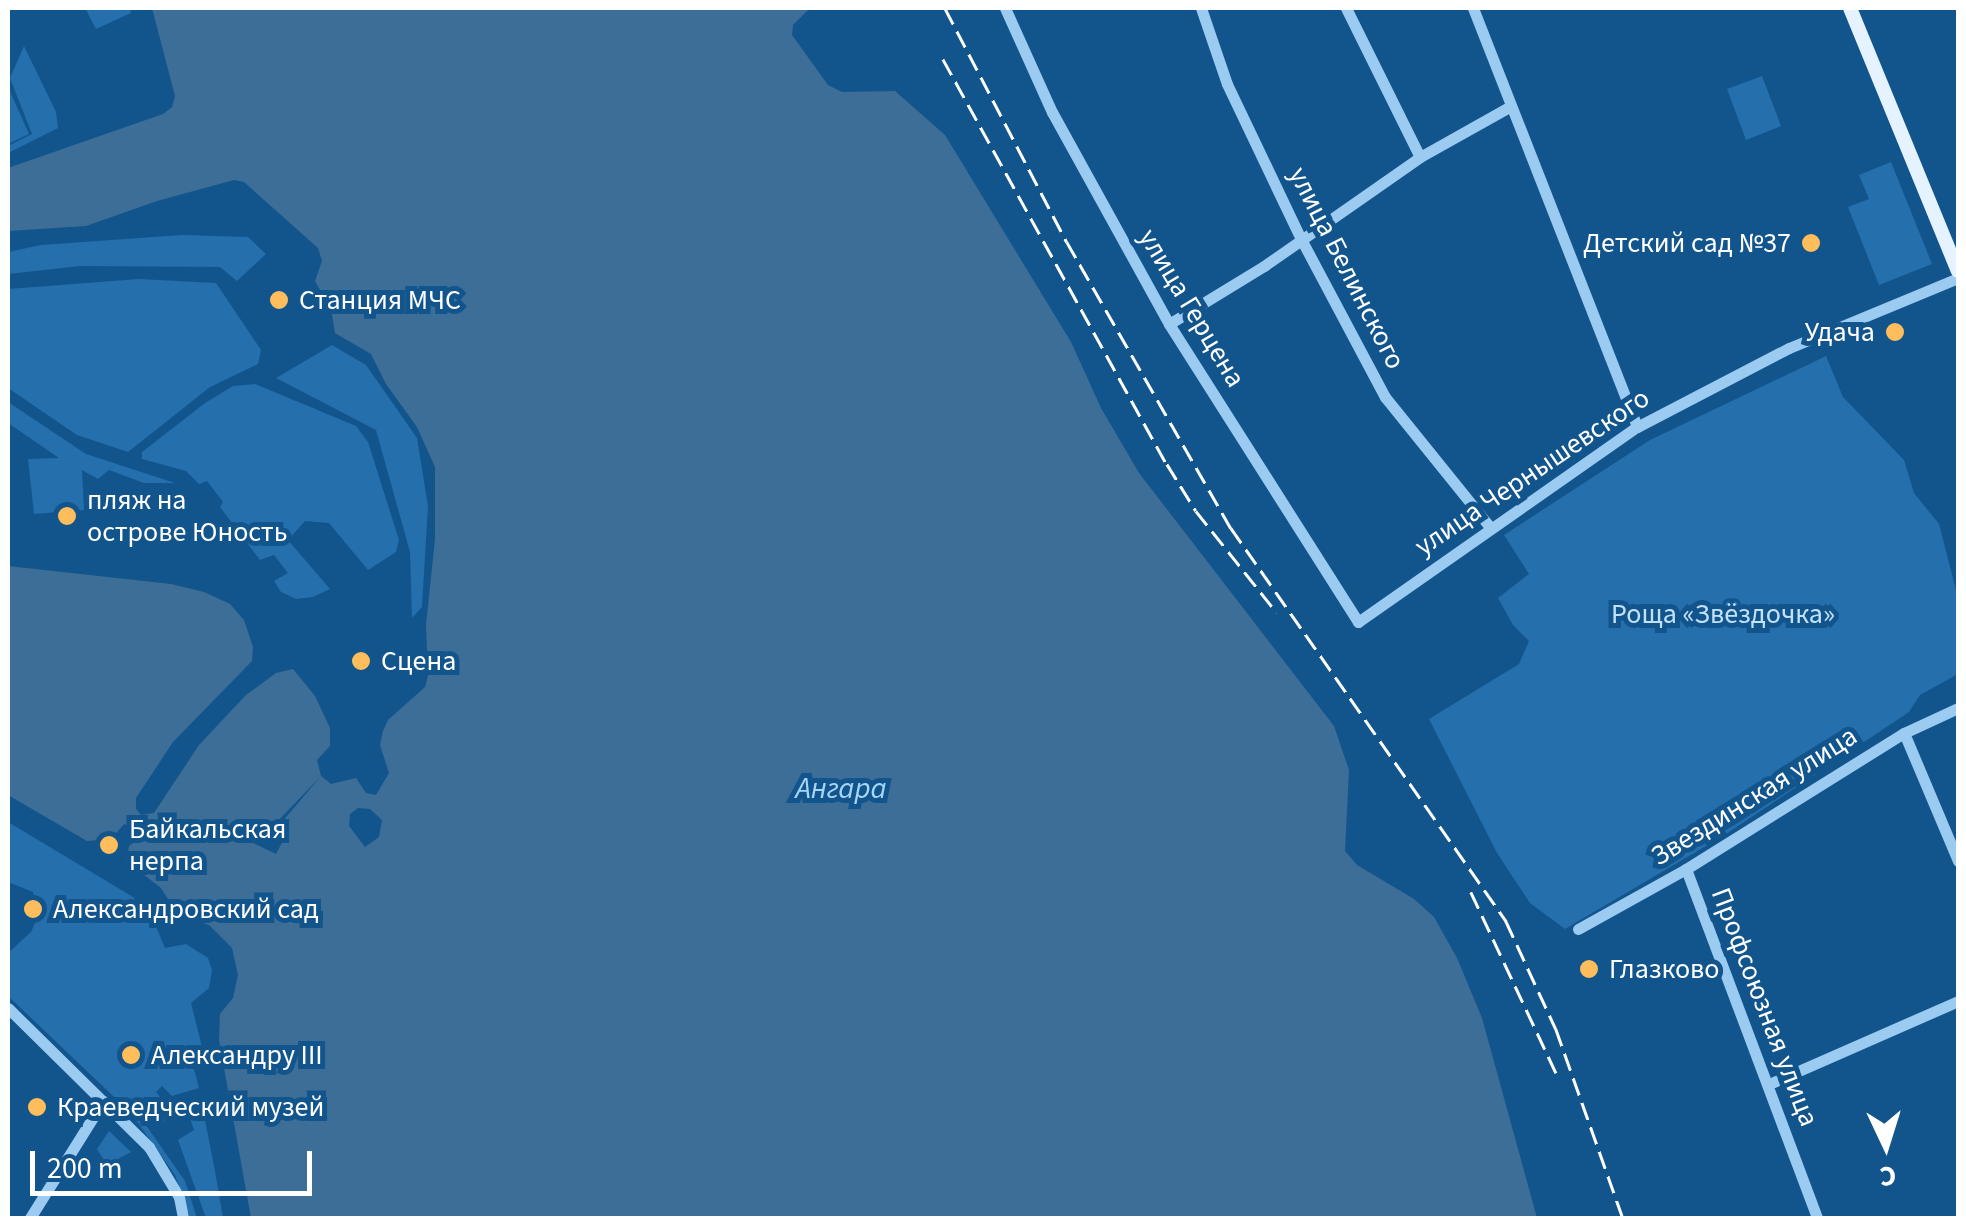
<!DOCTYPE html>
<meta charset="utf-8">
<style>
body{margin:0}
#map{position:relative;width:1966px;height:1226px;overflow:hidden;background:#12558d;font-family:"Source Sans 3",sans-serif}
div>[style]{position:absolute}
.green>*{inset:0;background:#246fac}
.water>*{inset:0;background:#3d6e97}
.pier>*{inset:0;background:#12558d}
.minor>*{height:11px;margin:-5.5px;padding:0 5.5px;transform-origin:5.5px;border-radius:5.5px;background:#9bcbf1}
.major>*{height:14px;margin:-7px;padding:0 7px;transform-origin:7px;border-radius:7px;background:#e5f2ff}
.rail>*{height:2.5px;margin-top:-1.25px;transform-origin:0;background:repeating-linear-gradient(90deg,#fff 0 18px,transparent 0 26px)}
.dots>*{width:28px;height:28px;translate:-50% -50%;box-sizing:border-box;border:5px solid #12558d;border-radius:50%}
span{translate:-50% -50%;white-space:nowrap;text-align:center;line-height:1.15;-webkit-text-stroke:10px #12558d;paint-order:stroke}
.poi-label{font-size:28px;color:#fff}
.right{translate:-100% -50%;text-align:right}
.left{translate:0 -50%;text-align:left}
.street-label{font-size:28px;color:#fff}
.park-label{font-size:28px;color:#c2e2fc}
.water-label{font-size:30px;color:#a7d5f8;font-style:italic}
.frame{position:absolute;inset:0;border:10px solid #fff;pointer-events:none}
.north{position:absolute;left:1836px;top:1096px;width:100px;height:100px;-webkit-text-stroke:8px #12558d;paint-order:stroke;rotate:176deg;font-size:28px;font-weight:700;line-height:40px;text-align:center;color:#fff}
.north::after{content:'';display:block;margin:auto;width:35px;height:45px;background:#fff;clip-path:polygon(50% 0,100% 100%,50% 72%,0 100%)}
.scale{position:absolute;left:30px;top:1151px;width:282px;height:45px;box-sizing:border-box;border:5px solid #fff;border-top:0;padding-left:12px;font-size:30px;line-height:35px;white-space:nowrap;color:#fff;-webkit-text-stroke:8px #12558d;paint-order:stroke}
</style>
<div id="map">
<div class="green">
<div style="clip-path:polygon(85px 8px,130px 8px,131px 13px,96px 29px)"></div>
<div style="clip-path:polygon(24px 46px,56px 112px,58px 128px,8px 153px,8px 146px,32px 134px,10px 78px)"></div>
<div style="clip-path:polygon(1762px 76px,1781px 126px,1746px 140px,1727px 89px)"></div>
<div style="clip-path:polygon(8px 87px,29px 134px,8px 144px)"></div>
<div style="clip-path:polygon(1891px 162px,1932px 264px,1879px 285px,1848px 207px,1869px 199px,1859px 175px)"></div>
<div style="clip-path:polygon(182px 235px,248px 237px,266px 254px,237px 281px,220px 267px,80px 266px,8px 274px,8px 252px,41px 245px)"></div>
<div style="clip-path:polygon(139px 279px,216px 283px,261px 350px,258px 364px,210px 387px,128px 452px,77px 435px,8px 388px,8px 289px)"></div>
<div style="clip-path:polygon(332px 345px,366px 365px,417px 438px,428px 506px,422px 607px,412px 618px,410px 552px,376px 430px,276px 378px)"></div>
<div style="clip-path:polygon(1826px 356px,1843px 397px,1904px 460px,1914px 493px,1939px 524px,1958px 598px,1958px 674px,1920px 695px,1909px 712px,1723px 836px,1565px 929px,1530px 903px,1497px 853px,1429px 719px,1519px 664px,1529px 641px,1513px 625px,1498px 598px,1529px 574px,1504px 535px,1650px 440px)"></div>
<div style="clip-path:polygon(255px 384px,356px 426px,368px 442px,399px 540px,396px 552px,368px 570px,329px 523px,305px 521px,288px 540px,330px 589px,313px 597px,296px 599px,281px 592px,274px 581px,288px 573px,274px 555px,260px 560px,220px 507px,223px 502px,207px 481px,199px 484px,186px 471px,142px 459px,142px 452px,205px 403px,233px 386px)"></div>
<div style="clip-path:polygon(8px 402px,86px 454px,175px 483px,144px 483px,109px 470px,98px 479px,82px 470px,84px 510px,34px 514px,28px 459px,59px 458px,8px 423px)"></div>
<div style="clip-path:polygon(8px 822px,133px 897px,152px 917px,165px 948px,186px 944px,208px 958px,212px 970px,209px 988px,191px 1003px,202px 1047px,191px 1058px,199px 1088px,172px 1096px,162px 1086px,156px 1092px,165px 1103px,167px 1120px,159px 1125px,143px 1105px,136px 1111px,185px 1181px,197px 1218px,190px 1218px,175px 1175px,131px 1113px,8px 996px,8px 953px,31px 932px,38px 916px,33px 892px,8px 882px)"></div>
<div style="clip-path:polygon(202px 1105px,215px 1171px,223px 1218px,206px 1218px,178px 1140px,194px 1130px,187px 1110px)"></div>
<div style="clip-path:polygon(109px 1131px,131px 1152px,107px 1165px,97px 1149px)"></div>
</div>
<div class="water">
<div style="clip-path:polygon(evenodd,152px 8px,810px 8px,793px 25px,792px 35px,828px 85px,842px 92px,895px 91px,945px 135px,1071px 342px,1101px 408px,1139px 473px,1334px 726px,1349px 770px,1345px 851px,1357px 865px,1414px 899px,1434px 917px,1457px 958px,1482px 1018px,1537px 1218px,251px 1218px,219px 1040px,220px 1014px,233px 998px,238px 975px,232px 948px,209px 925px,178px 915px,161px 888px,126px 861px,129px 846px,140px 838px,137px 829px,124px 824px,111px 839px,87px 841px,8px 795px,8px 566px,171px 584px,204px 592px,230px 604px,244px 620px,253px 647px,252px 661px,173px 742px,136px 798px,136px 809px,141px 815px,154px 813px,199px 745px,246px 695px,276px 673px,293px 669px,315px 696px,330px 728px,330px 746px,317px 760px,321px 776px,331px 784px,356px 778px,366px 793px,376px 795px,389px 773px,380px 745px,383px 731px,388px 720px,425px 687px,428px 676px,426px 625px,435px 539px,435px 467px,417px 427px,386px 384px,371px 354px,335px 333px,331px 309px,315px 281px,322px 261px,318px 248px,244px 182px,234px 180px,157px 201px,86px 226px,8px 231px,8px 168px,163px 114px,172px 107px,175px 96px,152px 8px,358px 808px,370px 809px,382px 820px,379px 837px,365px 847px,349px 826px,350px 814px,358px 808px)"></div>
</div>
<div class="pier">
<div style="clip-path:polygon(321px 776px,276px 829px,285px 837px,276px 854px,247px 840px,258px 821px,272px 827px)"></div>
</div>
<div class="minor">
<div style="left:1005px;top:8px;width:114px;rotate:65.7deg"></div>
<div style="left:1052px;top:112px;width:242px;rotate:61.1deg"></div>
<div style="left:1169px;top:324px;width:353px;rotate:57.6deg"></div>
<div style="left:1358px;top:622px;width:340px;rotate:-35deg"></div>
<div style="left:1637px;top:427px;width:171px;rotate:-27.5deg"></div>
<div style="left:1789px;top:348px;width:183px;rotate:-22.5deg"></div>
<div style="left:1201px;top:8px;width:80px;rotate:71.1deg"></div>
<div style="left:1227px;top:84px;width:172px;rotate:64.5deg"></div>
<div style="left:1301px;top:239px;width:179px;rotate:62deg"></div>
<div style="left:1385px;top:397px;width:167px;rotate:51.1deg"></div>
<div style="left:1346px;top:8px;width:166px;rotate:63.6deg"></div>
<div style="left:1473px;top:8px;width:450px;rotate:68.6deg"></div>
<div style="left:1169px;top:324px;width:111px;rotate:-31.4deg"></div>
<div style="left:1264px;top:266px;width:190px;rotate:-34.9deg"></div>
<div style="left:1420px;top:157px;width:104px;rotate:-29.3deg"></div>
<div style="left:1904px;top:733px;width:139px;rotate:67.1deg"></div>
<div style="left:1686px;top:869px;width:373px;rotate:69.4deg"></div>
<div style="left:1578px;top:929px;width:124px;rotate:-29.1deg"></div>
<div style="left:1686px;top:869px;width:257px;rotate:-32deg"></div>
<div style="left:1904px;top:733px;width:60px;rotate:-24.8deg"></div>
<div style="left:8px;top:1008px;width:198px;rotate:44.6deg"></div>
<div style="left:149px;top:1147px;width:58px;rotate:59deg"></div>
<div style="left:179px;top:1197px;width:21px;rotate:79deg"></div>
<div style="left:1769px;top:1084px;width:206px;rotate:-23.7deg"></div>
<div style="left:30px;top:1218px;width:138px;rotate:-58deg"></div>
</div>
<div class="major">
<div style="left:1850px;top:8px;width:284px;rotate:67.7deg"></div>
</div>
<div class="rail">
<div style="left:945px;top:8px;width:264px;rotate:62.5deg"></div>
<div style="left:1067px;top:242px;width:330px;rotate:60.2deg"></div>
<div style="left:1231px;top:528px;width:480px;rotate:55deg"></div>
<div style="left:1506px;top:921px;width:119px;rotate:65.2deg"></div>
<div style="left:1556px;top:1029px;width:201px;rotate:70.5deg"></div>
<div style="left:943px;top:59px;width:463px;rotate:61.1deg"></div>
<div style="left:1167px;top:464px;width:55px;rotate:58.3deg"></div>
<div style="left:1196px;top:511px;width:130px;rotate:51.5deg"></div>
<div style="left:1471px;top:892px;width:200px;rotate:64.8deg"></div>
</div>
<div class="dots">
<div style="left:1811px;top:243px;background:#ffbe5b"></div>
<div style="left:279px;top:300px;background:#ffbe5b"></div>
<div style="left:1895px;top:332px;background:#ffbe5b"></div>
<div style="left:67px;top:516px;background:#ffbe5b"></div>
<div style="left:361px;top:661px;background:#ffbe5b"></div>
<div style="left:109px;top:845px;background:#ffbe5b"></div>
<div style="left:33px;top:909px;background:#ffbe5b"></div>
<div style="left:1589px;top:969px;background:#ffbe5b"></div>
<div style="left:131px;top:1055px;background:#ffbe5b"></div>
<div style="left:37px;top:1107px;background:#ffbe5b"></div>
</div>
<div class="poi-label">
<span class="right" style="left:1791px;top:243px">Детский сад №37</span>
<span class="left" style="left:299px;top:300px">Станция МЧС</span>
<span class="right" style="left:1875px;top:332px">Удача</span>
<span class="left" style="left:87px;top:516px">пляж на<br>острове Юность</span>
<span class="left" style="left:381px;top:661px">Сцена</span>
<span class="left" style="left:129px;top:845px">Байкальская<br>нерпа</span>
<span class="left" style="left:53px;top:909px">Александровский сад</span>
<span class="left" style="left:1609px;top:969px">Глазково</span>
<span class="left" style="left:151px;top:1055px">Александру III</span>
<span class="left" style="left:57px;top:1107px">Краеведческий музей</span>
</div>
<div class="street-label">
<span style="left:1347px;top:268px;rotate:63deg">улица Белинского</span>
<span style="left:1192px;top:308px;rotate:59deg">улица Герцена</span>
<span style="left:1532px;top:472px;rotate:-34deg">улица Чернышевского</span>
<span style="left:1754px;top:796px;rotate:-32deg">Звездинская улица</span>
<span style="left:1765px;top:1007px;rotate:69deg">Профсоюзная улица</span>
</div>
<div class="park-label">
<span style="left:1723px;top:614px">Роща «Звёздочка»</span>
</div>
<div class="water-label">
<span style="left:841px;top:789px">Ангара</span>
</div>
<div class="frame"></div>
<div class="north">С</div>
<div class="scale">200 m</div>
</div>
